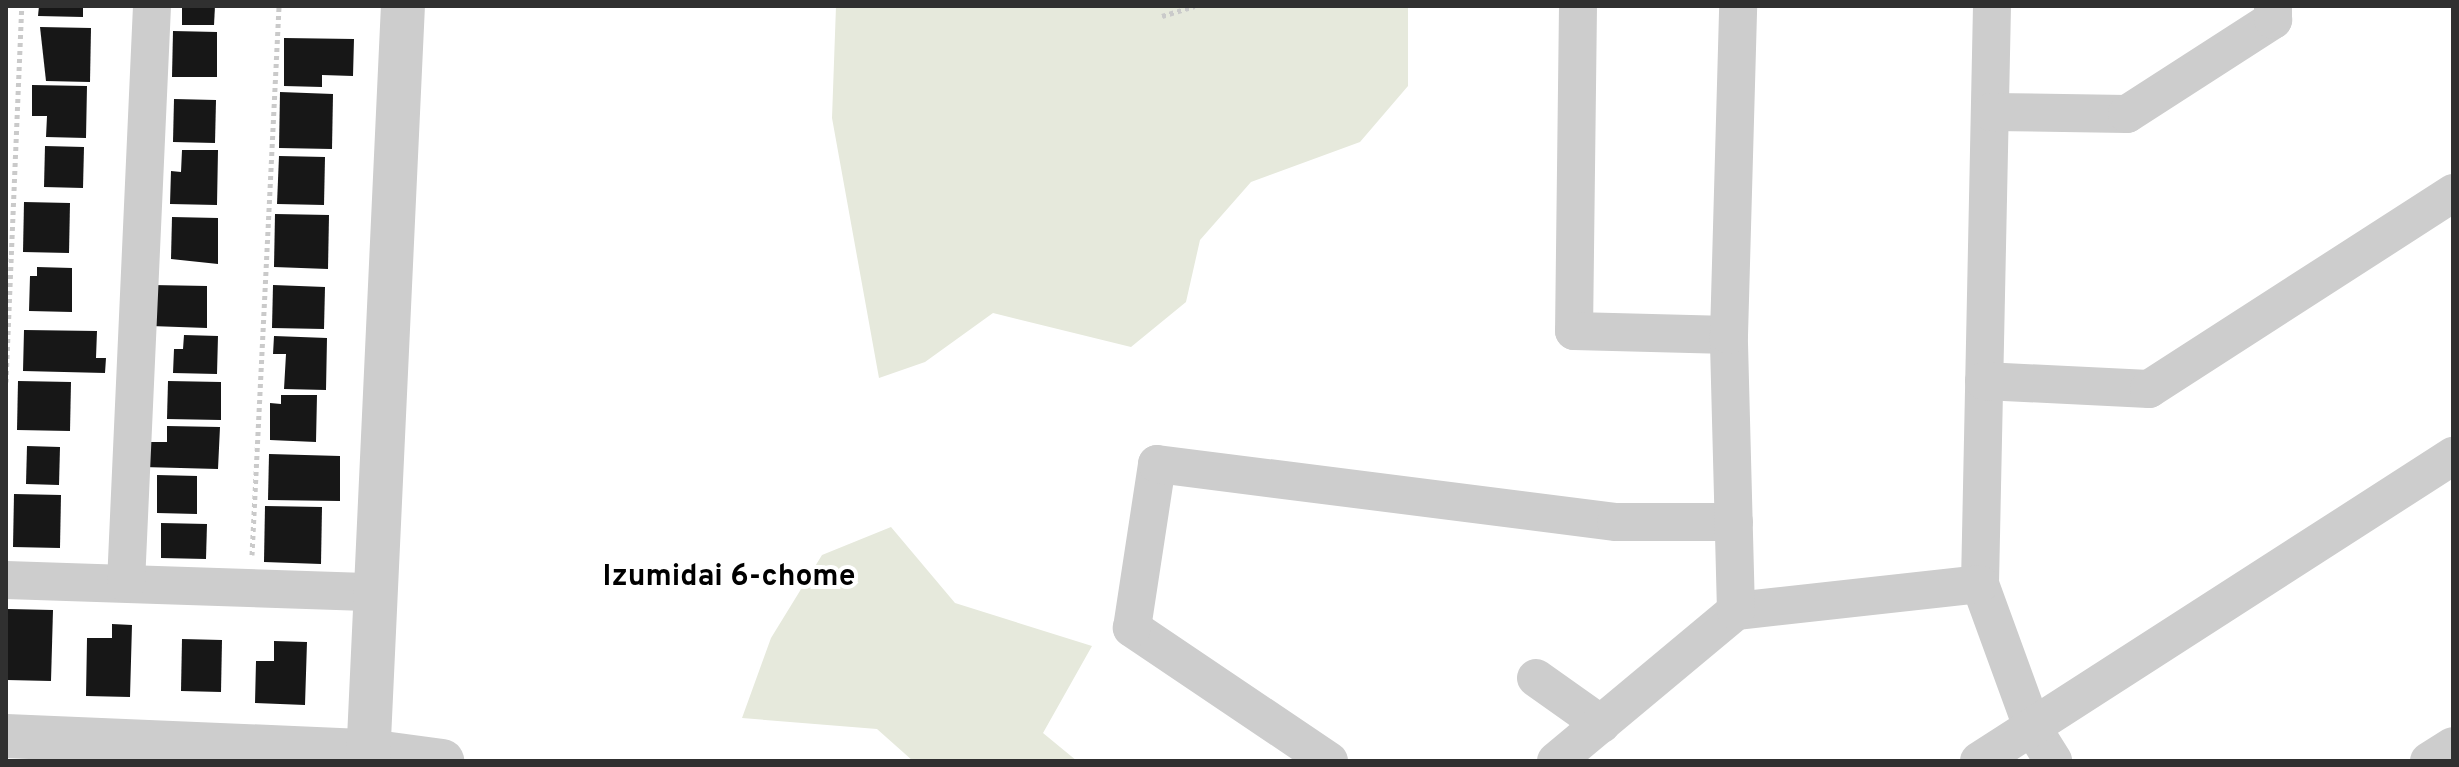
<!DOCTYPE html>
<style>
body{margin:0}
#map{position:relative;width:2459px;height:767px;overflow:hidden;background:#fff;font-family:Overpass,sans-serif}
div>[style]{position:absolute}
.green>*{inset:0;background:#e6e9dc}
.building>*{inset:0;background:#171717}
.path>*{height:5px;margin-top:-2.5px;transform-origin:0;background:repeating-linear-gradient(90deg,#cacaca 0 4px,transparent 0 8px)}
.minor>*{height:38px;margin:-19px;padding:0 19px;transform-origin:19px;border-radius:19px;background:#cdcdcd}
.tertiary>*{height:44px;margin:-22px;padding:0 22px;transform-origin:22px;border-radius:22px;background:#cdcdcd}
span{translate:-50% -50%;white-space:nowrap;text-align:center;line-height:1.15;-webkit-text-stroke:8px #fff;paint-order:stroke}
.neighbourhood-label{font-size:30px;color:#000;font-weight:700}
.frame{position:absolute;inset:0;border:8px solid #303030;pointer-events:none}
</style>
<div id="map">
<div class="green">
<div style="clip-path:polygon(836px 6px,1408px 6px,1408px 86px,1360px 142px,1251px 182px,1200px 240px,1186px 302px,1131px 347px,993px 313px,925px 362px,879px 378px,832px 118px)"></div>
<div style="clip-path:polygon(891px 527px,955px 603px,1092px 646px,1043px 733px,1077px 761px,913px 761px,877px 729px,742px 718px,771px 638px,822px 555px)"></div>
</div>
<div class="building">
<div style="clip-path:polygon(39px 6px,83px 6px,83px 17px,38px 16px)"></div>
<div style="clip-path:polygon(182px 6px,215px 6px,214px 25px,182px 25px)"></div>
<div style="clip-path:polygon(40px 27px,91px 28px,90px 82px,46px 81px)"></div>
<div style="clip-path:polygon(173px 31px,217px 32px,217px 77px,172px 77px)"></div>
<div style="clip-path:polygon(284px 38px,354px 39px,353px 76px,322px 75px,322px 87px,284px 86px)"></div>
<div style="clip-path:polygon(32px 85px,87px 86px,86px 138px,46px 137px,47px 116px,32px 116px)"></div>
<div style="clip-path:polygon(280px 92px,333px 94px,332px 149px,279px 148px)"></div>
<div style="clip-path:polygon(174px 99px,216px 100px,215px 143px,173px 142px)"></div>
<div style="clip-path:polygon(45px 146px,84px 147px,83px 188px,44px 187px)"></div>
<div style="clip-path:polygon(182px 150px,218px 150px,217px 205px,170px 204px,171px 171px,181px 172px)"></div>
<div style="clip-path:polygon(279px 156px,325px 157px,324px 205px,277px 204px)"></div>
<div style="clip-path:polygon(24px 202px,70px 203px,69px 253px,23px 252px)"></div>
<div style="clip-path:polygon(275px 214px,329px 215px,328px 269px,274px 267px)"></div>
<div style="clip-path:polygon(172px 217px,218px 218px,218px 264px,171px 259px)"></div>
<div style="clip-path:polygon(37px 267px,72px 268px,72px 312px,29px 311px,30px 276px,37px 276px)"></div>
<div style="clip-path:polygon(152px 285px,207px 286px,207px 328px,151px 326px)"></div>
<div style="clip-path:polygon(273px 285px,325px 287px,324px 329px,272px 328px)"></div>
<div style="clip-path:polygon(24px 330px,97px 331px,96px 358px,106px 358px,105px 373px,23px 371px)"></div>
<div style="clip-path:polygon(184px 335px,218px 336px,217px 374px,173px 373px,174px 349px,183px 349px)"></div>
<div style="clip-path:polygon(274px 336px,327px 338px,326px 390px,284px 389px,286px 354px,273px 354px)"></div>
<div style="clip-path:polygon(18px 381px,71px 382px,70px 431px,17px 430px)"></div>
<div style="clip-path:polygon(168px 381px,221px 382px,221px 420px,167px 419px)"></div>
<div style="clip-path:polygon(281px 395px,317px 395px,316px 442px,270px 440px,270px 403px,281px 404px)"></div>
<div style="clip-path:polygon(167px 426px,220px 427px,218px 469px,143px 467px,143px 442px,167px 442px)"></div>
<div style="clip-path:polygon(27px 446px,60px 447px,59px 485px,26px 484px)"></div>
<div style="clip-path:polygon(269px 454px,340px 456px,340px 501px,268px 500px)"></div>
<div style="clip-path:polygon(157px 475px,197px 476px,197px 514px,157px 513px)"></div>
<div style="clip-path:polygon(14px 494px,61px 495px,60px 548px,13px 547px)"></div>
<div style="clip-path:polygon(265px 506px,322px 507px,321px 564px,264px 562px)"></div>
<div style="clip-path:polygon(161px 523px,207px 524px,206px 559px,161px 558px)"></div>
<div style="clip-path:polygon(8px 609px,53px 610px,51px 681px,7px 680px)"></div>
<div style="clip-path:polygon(112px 624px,132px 625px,130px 697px,86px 696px,87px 638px,112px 638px)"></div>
<div style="clip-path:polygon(182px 639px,222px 640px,221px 692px,181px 691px)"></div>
<div style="clip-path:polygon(274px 641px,307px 642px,305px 705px,255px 703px,256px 661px,274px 661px)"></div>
</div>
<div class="path">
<div style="left:1162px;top:16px;width:34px;rotate:-17deg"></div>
<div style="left:6px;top:382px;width:376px;rotate:-87.6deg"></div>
<div style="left:252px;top:555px;width:550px;rotate:-87.18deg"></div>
</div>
<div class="minor">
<div style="left:1578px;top:6px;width:325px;rotate:90.7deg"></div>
<div style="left:1574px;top:331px;width:155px;rotate:1.5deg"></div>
<div style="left:1992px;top:6px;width:578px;rotate:91.19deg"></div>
<div style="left:1980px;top:584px;width:152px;rotate:70deg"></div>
<div style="left:2032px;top:727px;width:40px;rotate:58deg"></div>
<div style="left:1991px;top:112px;width:136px;rotate:0.8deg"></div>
<div style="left:2127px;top:114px;width:174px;rotate:-32.8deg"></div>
<div style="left:2273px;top:20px;width:14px;rotate:-90deg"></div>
<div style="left:1984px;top:381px;width:165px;rotate:2.8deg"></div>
<div style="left:2149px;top:389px;width:362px;rotate:-32.8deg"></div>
<div style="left:6px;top:580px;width:368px;rotate:1.9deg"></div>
<div style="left:126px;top:583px;width:578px;rotate:-87.42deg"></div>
<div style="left:1736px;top:611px;width:245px;rotate:-6.3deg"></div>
<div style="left:1536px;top:678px;width:80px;rotate:35.3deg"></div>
<div style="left:1329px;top:761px;width:238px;rotate:-146deg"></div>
<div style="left:1132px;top:628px;width:166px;rotate:-81.3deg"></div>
<div style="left:1157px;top:464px;width:463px;rotate:7.2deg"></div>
<div style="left:1616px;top:522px;width:118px"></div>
<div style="left:1556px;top:761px;width:234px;rotate:-39.8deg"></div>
<div style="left:1736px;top:611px;width:276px;rotate:-91.5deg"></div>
<div style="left:1729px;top:335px;width:329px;rotate:-88.4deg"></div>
<div style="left:1979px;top:761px;width:564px;rotate:-32.76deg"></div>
<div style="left:2429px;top:761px;width:28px;rotate:-32deg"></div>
</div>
<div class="tertiary">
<div style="left:6px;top:736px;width:362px;rotate:2.4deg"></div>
<div style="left:368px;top:751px;width:75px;rotate:7.7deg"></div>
<div style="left:368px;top:761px;width:756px;rotate:-87.35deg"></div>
</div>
<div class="neighbourhood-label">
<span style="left:729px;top:578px">Izumidai 6-chome</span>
</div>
<div class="frame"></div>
</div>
